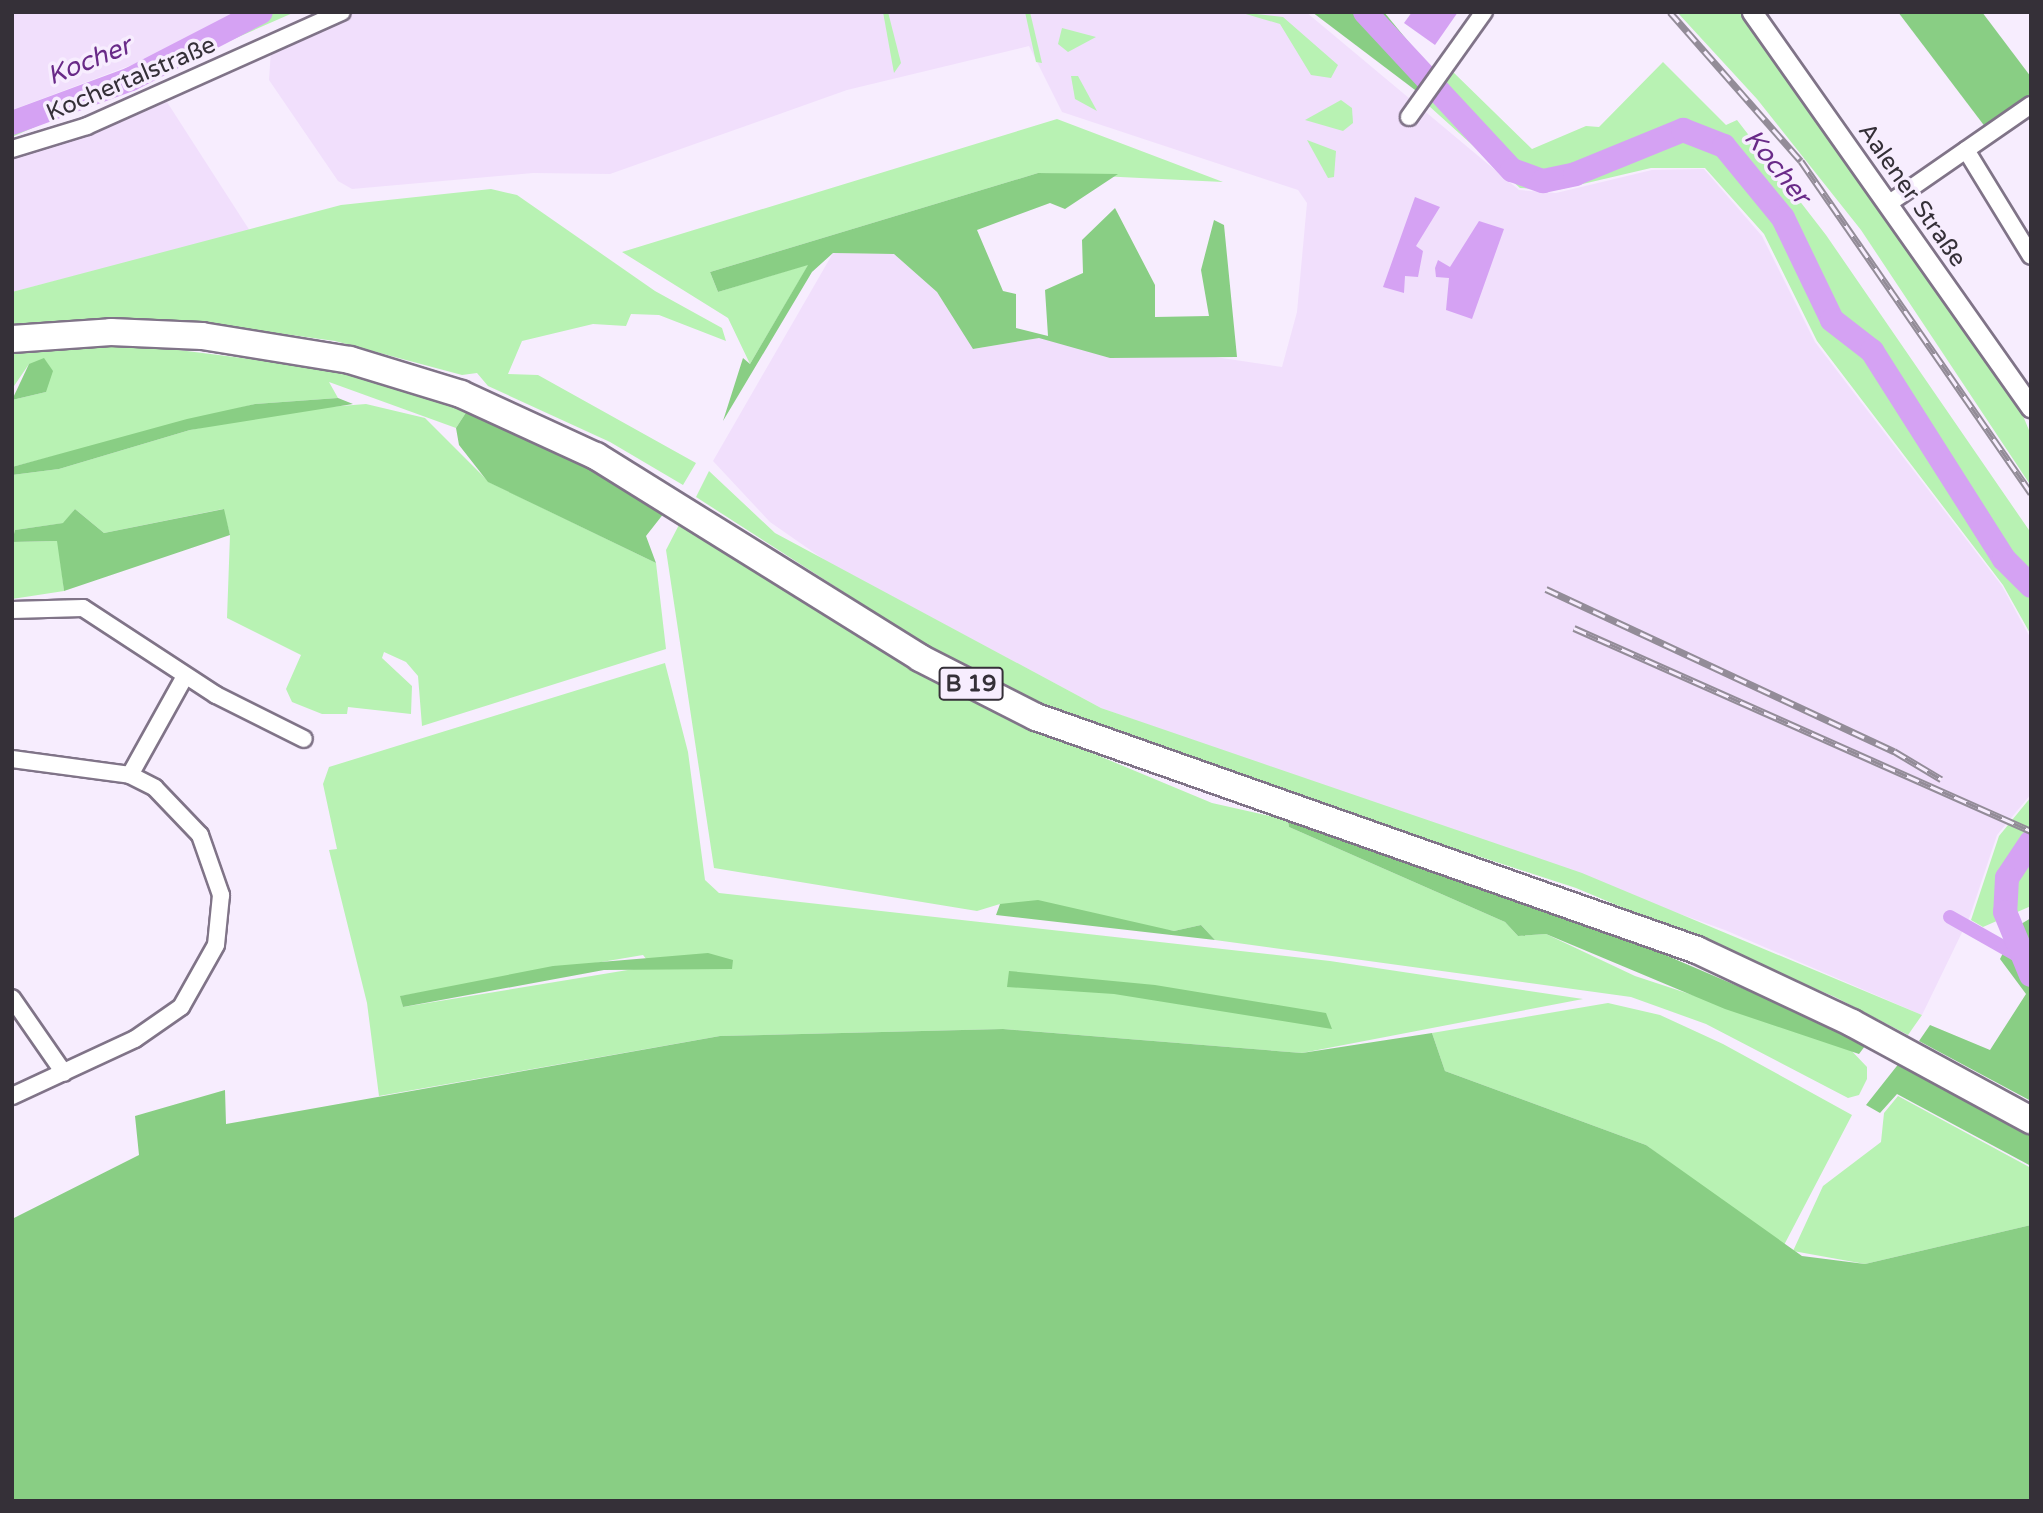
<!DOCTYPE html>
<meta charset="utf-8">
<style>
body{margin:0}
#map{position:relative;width:2043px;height:1513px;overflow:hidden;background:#f7edfe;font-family:"Varela Round",sans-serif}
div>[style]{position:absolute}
.built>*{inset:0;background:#f1dffc}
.green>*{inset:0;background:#b8f2b3}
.forest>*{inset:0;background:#89ce84}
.water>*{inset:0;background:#d5a2f3}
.stream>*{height:4.5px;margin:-2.25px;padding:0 2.25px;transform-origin:2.25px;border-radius:2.25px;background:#d5a2f3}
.canal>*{height:14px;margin:-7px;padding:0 7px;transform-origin:7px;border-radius:7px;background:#d5a2f3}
.river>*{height:24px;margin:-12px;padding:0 12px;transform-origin:12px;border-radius:12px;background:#d5a2f3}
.roads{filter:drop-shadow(2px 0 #807488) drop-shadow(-2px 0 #807488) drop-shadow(0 2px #807488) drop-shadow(0 -2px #807488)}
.minor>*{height:16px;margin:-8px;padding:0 8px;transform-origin:8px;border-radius:8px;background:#fff}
.tertiary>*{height:19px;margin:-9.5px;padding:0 9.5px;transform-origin:9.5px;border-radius:9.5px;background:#fff}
.trunk>*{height:26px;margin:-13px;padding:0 13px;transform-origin:13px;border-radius:13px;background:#fff}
.rail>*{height:7px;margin-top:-3.5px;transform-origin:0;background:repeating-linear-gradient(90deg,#f7edfe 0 13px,#938c98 0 26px);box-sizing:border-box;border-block:2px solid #938c98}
span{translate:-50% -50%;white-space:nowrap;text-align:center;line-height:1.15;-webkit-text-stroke:7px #f7edfe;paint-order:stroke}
.shield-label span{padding:2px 5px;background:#f7edfe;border:2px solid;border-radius:5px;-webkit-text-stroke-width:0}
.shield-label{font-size:23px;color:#353038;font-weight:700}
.street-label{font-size:24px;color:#353038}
.water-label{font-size:26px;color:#692a88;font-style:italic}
.frame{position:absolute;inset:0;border:14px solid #353038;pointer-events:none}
</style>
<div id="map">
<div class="built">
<div style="clip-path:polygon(12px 12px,254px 12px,219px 32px,12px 110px)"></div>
<div style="clip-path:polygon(353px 12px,1306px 12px,1519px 190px,1556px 193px,1652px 170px,1704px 169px,1762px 236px,1815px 342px,2002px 586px,2031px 639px,2031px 794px,1997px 835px,1970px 916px,1922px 1015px,1725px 930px,1101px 708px,826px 561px,770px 522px,713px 461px,833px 253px,894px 254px,937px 292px,974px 349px,1061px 334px,1282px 367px,1297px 312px,1307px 203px,1298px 190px,1062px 112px,1029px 46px,847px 90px,610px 174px,533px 173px,352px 189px,338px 181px,269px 80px,271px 50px)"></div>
<div style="clip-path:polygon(167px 102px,250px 231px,12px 292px,12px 157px)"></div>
</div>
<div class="green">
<div style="clip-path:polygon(254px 12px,295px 12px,12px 137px,12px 115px,214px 35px)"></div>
<div style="clip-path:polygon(883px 12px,888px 12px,901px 63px,894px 73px)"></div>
<div style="clip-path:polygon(1025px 12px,1030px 12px,1042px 63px,1036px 62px)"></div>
<div style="clip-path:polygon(1239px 12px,1283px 17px,1338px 65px,1331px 78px,1311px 75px,1280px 24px)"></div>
<div style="clip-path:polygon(1677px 12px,1740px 12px,2021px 411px,2031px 435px,2031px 486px,1861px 230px,1757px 99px)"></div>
<div style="clip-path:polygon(1062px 28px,1096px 37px,1068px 52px,1058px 44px)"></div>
<div style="clip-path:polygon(1663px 62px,1726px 125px,1737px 120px,1826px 235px,2031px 533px,2031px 635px,2003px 585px,1817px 341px,1764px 234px,1705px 168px,1651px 168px,1557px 190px,1520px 188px,1429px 106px,1451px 70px,1532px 149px,1586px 126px,1599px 127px)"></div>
<div style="clip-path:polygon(1071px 76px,1078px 76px,1097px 111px,1075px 99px)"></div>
<div style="clip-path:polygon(1341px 100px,1352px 108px,1353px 123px,1343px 131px,1305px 120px)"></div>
<div style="clip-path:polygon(1057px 119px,1223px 182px,1038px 173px,710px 272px,718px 292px,809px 264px,750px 364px,728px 318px,622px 252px)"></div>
<div style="clip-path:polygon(1307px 140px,1336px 151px,1334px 177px,1328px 178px)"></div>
<div style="clip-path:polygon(491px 189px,517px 195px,655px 291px,722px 328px,726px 341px,659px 315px,631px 314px,626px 326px,593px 324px,522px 341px,508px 374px,538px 375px,696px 463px,683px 485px,610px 442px,488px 386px,477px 373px,462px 375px,335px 341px,209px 324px,114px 318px,12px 325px,12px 292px,341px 205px)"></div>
<div style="clip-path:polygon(147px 346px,354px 372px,467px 411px,456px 428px,329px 382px,338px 398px,255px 404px,12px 467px,12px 400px,46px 392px,29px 364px,12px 389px,12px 349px)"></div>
<div style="clip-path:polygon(366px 404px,425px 418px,489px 482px,656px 563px,666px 649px,422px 726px,418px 676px,406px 662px,384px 652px,382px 658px,412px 686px,411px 714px,348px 707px,347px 714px,322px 714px,292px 702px,286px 689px,301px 655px,227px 618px,230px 535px,223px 509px,104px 533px,75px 509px,64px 523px,15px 530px,13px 542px,58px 541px,64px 591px,12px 599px,12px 475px,59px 469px,190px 430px,290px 410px)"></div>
<div style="clip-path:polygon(709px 471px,775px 533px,1101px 708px,1582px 873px,1922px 1015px,1908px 1035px,1835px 997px,1576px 888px,1281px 792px,1047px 707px,940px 654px,696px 497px)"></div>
<div style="clip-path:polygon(682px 519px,1032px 728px,1212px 803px,1288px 820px,1289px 827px,1505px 922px,1518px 936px,1546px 934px,1635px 976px,1847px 1046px,1867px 1067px,1867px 1079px,1859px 1095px,1848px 1098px,1706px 1024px,1631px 997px,1215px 940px,1201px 925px,1174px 931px,1000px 904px,977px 911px,714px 868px,666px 550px)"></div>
<div style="clip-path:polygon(evenodd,665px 663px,688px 752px,705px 880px,719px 893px,1330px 961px,1583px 999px,1302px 1053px,1003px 1029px,720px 1036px,379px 1096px,367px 1003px,329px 850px,337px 849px,323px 784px,329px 767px,665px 663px,643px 955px,652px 966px,403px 1007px,401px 996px,643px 955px)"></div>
<div style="clip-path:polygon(2031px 797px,2031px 906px,1983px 927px,1971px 920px,1999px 836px)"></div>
<div style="clip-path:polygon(1608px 1003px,1660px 1015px,1723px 1044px,1852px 1115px,1783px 1247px,1646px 1145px,1445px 1071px,1432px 1033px)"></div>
<div style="clip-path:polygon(1898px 1096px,2031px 1168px,2031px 1225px,1865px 1264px,1793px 1251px,1823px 1186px,1881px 1142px,1884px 1113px)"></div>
</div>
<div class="forest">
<div style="clip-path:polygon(1312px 12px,1384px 12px,1430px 68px,1419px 93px)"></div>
<div style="clip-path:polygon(1898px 12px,1982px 12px,2031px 77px,2031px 98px,1986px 128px)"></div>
<div style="clip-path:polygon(1038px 173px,1118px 174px,1065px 209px,1050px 203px,977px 230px,1003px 291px,1016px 294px,1016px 328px,1048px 336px,1045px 290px,1083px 273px,1082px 240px,1115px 208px,1155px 285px,1155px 317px,1209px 316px,1201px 270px,1214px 220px,1224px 225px,1237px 357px,1110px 358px,1039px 338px,973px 349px,937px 292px,894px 254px,833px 253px,812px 272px,723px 421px,743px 358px,750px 364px,808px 265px,718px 292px,710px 272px)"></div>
<div style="clip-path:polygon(44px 358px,53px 371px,46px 392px,12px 400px,29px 364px)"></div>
<div style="clip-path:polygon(338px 398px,353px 404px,190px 430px,59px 469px,12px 475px,12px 467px,187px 419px,255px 404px)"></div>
<div style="clip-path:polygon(467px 411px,533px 435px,668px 508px,646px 536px,656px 563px,488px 482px,459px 445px,456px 428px)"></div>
<div style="clip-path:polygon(75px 509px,104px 533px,224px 509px,230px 535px,64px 591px,57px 541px,12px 542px,15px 530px,63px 523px)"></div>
<div style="clip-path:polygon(1288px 820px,1414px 857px,1656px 951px,1852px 1035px,1865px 1046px,1859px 1054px,1725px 1009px,1546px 934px,1518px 936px,1505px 922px,1289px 827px)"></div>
<div style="clip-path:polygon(1038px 900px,1174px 931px,1201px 925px,1215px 940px,996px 915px,1000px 904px)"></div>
<div style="clip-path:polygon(2031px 918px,2031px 1101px,1919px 1041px,1930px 1025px,1990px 1050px,2026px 994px,2000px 959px,2016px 927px)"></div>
<div style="clip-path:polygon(708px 953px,733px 960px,732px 969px,604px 970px,403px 1007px,400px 996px,553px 966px)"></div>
<div style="clip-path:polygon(1009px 971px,1155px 985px,1326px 1013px,1332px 1029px,1114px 994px,1007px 987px)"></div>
<div style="clip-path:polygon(1003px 1029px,1302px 1053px,1432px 1033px,1445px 1071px,1646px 1145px,1802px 1256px,1865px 1264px,2031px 1225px,2031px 1501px,12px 1501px,12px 1219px,139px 1155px,135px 1116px,225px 1090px,226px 1124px,720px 1036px)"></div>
<div style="clip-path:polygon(1900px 1062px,2031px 1130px,2031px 1166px,1897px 1094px,1880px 1113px,1866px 1105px)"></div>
</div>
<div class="water">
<div style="clip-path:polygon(1412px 12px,1458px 12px,1435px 45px,1404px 23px)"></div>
<div style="clip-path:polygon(1415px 197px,1440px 207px,1416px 246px,1423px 251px,1418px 277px,1405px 276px,1404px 293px,1383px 287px)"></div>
<div style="clip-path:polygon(1479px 221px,1504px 229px,1472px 319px,1446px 310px,1449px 278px,1436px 277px,1435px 268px,1438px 260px,1450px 267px)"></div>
</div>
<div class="stream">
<div style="left:1440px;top:106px;width:8px;rotate:-76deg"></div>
</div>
<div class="canal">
<div style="left:1950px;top:917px;width:79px;rotate:29.5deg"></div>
</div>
<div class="river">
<div style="left:1365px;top:12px;width:216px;rotate:47.1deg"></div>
<div style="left:1512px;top:170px;width:33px;rotate:20deg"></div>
<div style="left:1543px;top:181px;width:33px;rotate:-12deg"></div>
<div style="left:1575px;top:174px;width:117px;rotate:-22.2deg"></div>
<div style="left:1683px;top:130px;width:44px;rotate:21.3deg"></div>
<div style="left:1724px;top:146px;width:93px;rotate:50.7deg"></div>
<div style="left:1783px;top:218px;width:113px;rotate:64.3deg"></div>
<div style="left:1832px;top:320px;width:51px;rotate:37.8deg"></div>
<div style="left:1872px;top:351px;width:246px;rotate:57.6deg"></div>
<div style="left:2004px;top:559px;width:38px;rotate:45deg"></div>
<div style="left:12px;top:123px;width:127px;rotate:-20.3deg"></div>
<div style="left:131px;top:79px;width:146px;rotate:-27.3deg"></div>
<div style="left:2031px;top:842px;width:43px;rotate:123.7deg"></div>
<div style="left:2007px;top:878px;width:34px;rotate:93deg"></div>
<div style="left:2005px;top:912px;width:68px;rotate:67.6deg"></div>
</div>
<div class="roads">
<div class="minor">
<div style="left:1409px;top:117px;width:129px;rotate:-54.5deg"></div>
<div style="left:12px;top:149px;width:78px;rotate:-17deg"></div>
<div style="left:87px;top:126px;width:279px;rotate:-24.1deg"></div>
<div style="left:1966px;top:150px;width:124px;rotate:58.5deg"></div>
<div style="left:1888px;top:204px;width:174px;rotate:-34.7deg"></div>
<div style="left:12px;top:610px;width:71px;rotate:-1.6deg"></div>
<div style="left:83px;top:608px;width:159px;rotate:33.2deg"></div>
<div style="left:216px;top:695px;width:98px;rotate:26.6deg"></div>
<div style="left:12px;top:759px;width:119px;rotate:7.7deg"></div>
<div style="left:130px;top:775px;width:28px;rotate:27deg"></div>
<div style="left:155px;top:788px;width:65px;rotate:46.2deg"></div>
<div style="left:200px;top:835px;width:64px;rotate:70.7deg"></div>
<div style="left:221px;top:895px;width:50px;rotate:95.7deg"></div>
<div style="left:216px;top:945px;width:71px;rotate:119.4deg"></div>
<div style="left:181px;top:1007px;width:56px;rotate:145.2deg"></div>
<div style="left:135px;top:1039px;width:136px;rotate:155.1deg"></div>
<div style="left:130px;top:775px;width:113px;rotate:-60.9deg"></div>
<div style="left:12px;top:998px;width:91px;rotate:55.3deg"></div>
</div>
<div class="tertiary">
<div style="left:1752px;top:12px;width:484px;rotate:54.8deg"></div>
</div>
<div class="trunk">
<div style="left:12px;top:339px;width:99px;rotate:-4deg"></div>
<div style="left:111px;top:332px;width:91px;rotate:2.5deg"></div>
<div style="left:202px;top:336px;width:150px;rotate:9.2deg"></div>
<div style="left:350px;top:360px;width:116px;rotate:17deg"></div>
<div style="left:461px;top:394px;width:149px;rotate:24.7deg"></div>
<div style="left:596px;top:456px;width:382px;rotate:31.9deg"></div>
<div style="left:920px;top:658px;width:130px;rotate:27deg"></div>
<div style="left:1036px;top:717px;width:701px;rotate:19.42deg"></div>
<div style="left:1697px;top:950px;width:171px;rotate:25.2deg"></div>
<div style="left:1852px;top:1023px;width:204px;rotate:28.5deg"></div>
</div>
</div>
<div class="rail">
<div style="left:1670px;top:12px;width:198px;rotate:48.7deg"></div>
<div style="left:1801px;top:161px;width:404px;rotate:55.3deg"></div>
<div style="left:1546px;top:589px;width:384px;rotate:25deg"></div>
<div style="left:1894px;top:751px;width:55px;rotate:30.8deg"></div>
<div style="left:1574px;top:628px;width:500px;rotate:23.95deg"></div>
</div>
<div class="shield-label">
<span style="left:971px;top:684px">B 19</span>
</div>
<div class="street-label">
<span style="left:131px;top:79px;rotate:-23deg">Kochertalstraße</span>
<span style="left:1912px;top:195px;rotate:55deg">Aalener Straße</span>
</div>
<div class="water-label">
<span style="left:89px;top:61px;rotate:-22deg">Kocher</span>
<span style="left:1777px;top:167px;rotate:51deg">Kocher</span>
</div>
<div class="frame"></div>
</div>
